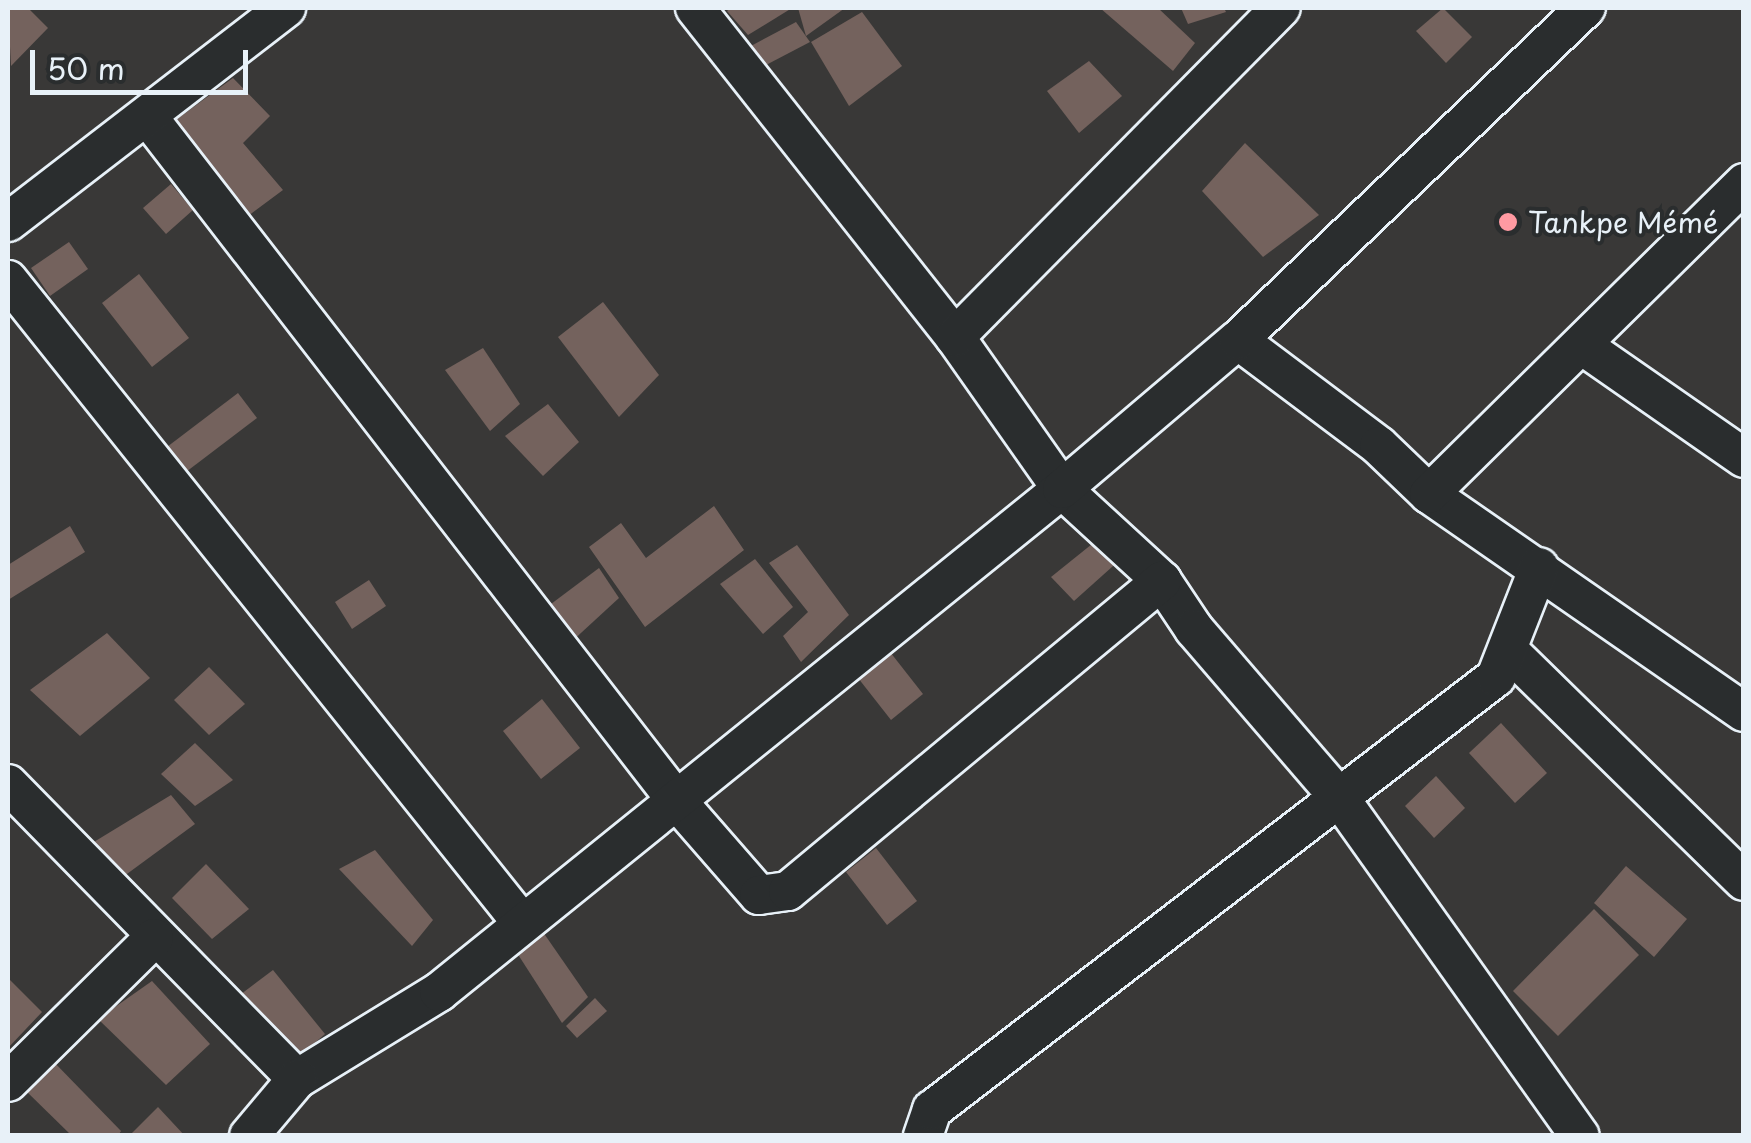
<!DOCTYPE html>
<meta charset="utf-8">
<style>
body{margin:0}
#map{position:relative;width:1751px;height:1143px;overflow:hidden;background:#393837;font-family:"Playpen Sans",sans-serif}
div>[style]{position:absolute}
.building>*{inset:0;background:#74625d}
.roads{filter:drop-shadow(2px 0 #e8f1f8) drop-shadow(-2px 0 #e8f1f8) drop-shadow(0 2px #e8f1f8) drop-shadow(0 -2px #e8f1f8)}
.minor>*{height:38px;margin:-19px;padding:0 19px;transform-origin:19px;border-radius:19px;background:#2a2d2e}
.dots>*{width:28px;height:28px;translate:-50% -50%;box-sizing:border-box;border:5px solid #2a2d2e;border-radius:50%}
span{translate:-50% -50%;white-space:nowrap;text-align:center;line-height:1.15;-webkit-text-stroke:8px #2a2d2e;paint-order:stroke}
.poi-label{font-size:28px;color:#e8f1f8}
.left{translate:0 -50%;text-align:left}
.frame{position:absolute;inset:0;border:10px solid #e8f1f8;pointer-events:none}
.scale{position:absolute;left:30px;top:50px;width:218px;height:45px;box-sizing:border-box;border:5px solid #e8f1f8;border-top:0;padding-left:12px;font-size:30px;line-height:35px;white-space:nowrap;color:#e8f1f8;-webkit-text-stroke:8px #2a2d2e;paint-order:stroke}
</style>
<div id="map">
<div class="building">
<div style="clip-path:polygon(8px 8px,28px 8px,48px 28px,11px 66px)"></div>
<div style="clip-path:polygon(731px 8px,792px 8px,748px 35px,727px 11px)"></div>
<div style="clip-path:polygon(798px 8px,845px 8px,806px 36px)"></div>
<div style="clip-path:polygon(1100px 8px,1158px 8px,1195px 43px,1173px 71px)"></div>
<div style="clip-path:polygon(1181px 8px,1224px 8px,1226px 12px,1188px 24px)"></div>
<div style="clip-path:polygon(1443px 8px,1472px 37px,1446px 63px,1416px 31px)"></div>
<div style="clip-path:polygon(862px 12px,902px 66px,849px 106px,811px 42px)"></div>
<div style="clip-path:polygon(796px 22px,810px 42px,766px 65px,749px 47px)"></div>
<div style="clip-path:polygon(1089px 61px,1122px 96px,1079px 133px,1047px 91px)"></div>
<div style="clip-path:polygon(233px 78px,270px 116px,243px 143px,283px 190px,240px 222px,169px 125px)"></div>
<div style="clip-path:polygon(1245px 143px,1319px 215px,1263px 257px,1202px 191px)"></div>
<div style="clip-path:polygon(171px 184px,193px 210px,166px 234px,143px 208px)"></div>
<div style="clip-path:polygon(69px 242px,88px 269px,50px 296px,31px 268px)"></div>
<div style="clip-path:polygon(139px 274px,189px 338px,152px 367px,102px 303px)"></div>
<div style="clip-path:polygon(603px 302px,659px 375px,619px 417px,558px 337px)"></div>
<div style="clip-path:polygon(483px 348px,520px 404px,490px 431px,445px 370px)"></div>
<div style="clip-path:polygon(238px 393px,257px 418px,182px 475px,163px 450px)"></div>
<div style="clip-path:polygon(548px 404px,579px 442px,543px 476px,505px 436px)"></div>
<div style="clip-path:polygon(714px 506px,744px 550px,645px 627px,589px 547px,621px 523px,646px 558px)"></div>
<div style="clip-path:polygon(70px 526px,85px 552px,8px 600px,8px 565px)"></div>
<div style="clip-path:polygon(1102px 536px,1122px 558px,1074px 601px,1051px 577px)"></div>
<div style="clip-path:polygon(797px 545px,849px 615px,801px 662px,783px 636px,808px 612px,769px 563px)"></div>
<div style="clip-path:polygon(755px 559px,793px 607px,763px 634px,720px 584px)"></div>
<div style="clip-path:polygon(599px 568px,619px 598px,569px 644px,543px 610px)"></div>
<div style="clip-path:polygon(369px 580px,386px 606px,352px 629px,335px 602px)"></div>
<div style="clip-path:polygon(107px 633px,150px 678px,80px 736px,30px 690px)"></div>
<div style="clip-path:polygon(883px 643px,923px 694px,891px 720px,851px 669px)"></div>
<div style="clip-path:polygon(209px 667px,245px 704px,209px 735px,174px 700px)"></div>
<div style="clip-path:polygon(542px 699px,580px 748px,541px 779px,503px 731px)"></div>
<div style="clip-path:polygon(1501px 723px,1547px 773px,1515px 803px,1469px 753px)"></div>
<div style="clip-path:polygon(195px 743px,233px 780px,195px 806px,161px 774px)"></div>
<div style="clip-path:polygon(1436px 776px,1465px 808px,1434px 838px,1405px 806px)"></div>
<div style="clip-path:polygon(171px 795px,195px 824px,116px 882px,84px 848px)"></div>
<div style="clip-path:polygon(876px 848px,917px 901px,887px 925px,846px 872px)"></div>
<div style="clip-path:polygon(375px 850px,433px 920px,412px 946px,339px 869px)"></div>
<div style="clip-path:polygon(206px 864px,249px 909px,212px 939px,172px 898px)"></div>
<div style="clip-path:polygon(1626px 866px,1687px 919px,1654px 957px,1594px 903px)"></div>
<div style="clip-path:polygon(1594px 909px,1639px 955px,1558px 1036px,1513px 991px)"></div>
<div style="clip-path:polygon(536px 922px,588px 997px,562px 1023px,510px 942px)"></div>
<div style="clip-path:polygon(273px 970px,325px 1034px,293px 1062px,232px 1001px)"></div>
<div style="clip-path:polygon(8px 978px,42px 1012px,8px 1048px)"></div>
<div style="clip-path:polygon(152px 981px,210px 1044px,166px 1085px,98px 1019px)"></div>
<div style="clip-path:polygon(595px 998px,607px 1011px,577px 1038px,566px 1026px)"></div>
<div style="clip-path:polygon(50px 1058px,121px 1131px,118px 1136px,72px 1136px,24px 1089px)"></div>
<div style="clip-path:polygon(158px 1107px,185px 1136px,129px 1136px)"></div>
</div>
<div class="roads">
<div class="minor">
<div style="left:695px;top:8px;width:419px;rotate:51.7deg"></div>
<div style="left:955px;top:337px;width:186px;rotate:54.9deg"></div>
<div style="left:1062px;top:489px;width:136px;rotate:42.6deg"></div>
<div style="left:1162px;top:581px;width:58px;rotate:56.3deg"></div>
<div style="left:1194px;top:629px;width:225px;rotate:49.3deg"></div>
<div style="left:1341px;top:800px;width:412px;rotate:54.6deg"></div>
<div style="left:148px;top:117px;width:863px;rotate:52.29deg"></div>
<div style="left:676px;top:800px;width:126px;rotate:48.9deg"></div>
<div style="left:759px;top:895px;width:29px;rotate:-8deg"></div>
<div style="left:788px;top:891px;width:486px;rotate:-39.7deg"></div>
<div style="left:8px;top:222px;width:351px;rotate:-37.6deg"></div>
<div style="left:8px;top:280px;width:823px;rotate:51.36deg"></div>
<div style="left:955px;top:337px;width:463px;rotate:-45.3deg"></div>
<div style="left:1238px;top:340px;width:176px;rotate:36.9deg"></div>
<div style="left:1379px;top:446px;width:69px;rotate:43.8deg"></div>
<div style="left:1429px;top:494px;width:383px;rotate:34.7deg"></div>
<div style="left:1583px;top:346px;width:196px;rotate:34.8deg"></div>
<div style="left:1429px;top:494px;width:443px;rotate:-44.6deg"></div>
<div style="left:1510px;top:652px;width:327px;rotate:44.4deg"></div>
<div style="left:8px;top:784px;width:413px;rotate:45.6deg"></div>
<div style="left:297px;top:1079px;width:167px;rotate:-31.5deg"></div>
<div style="left:439px;top:992px;width:801px;rotate:-38.92deg"></div>
<div style="left:1062px;top:489px;width:231px;rotate:-40.3deg"></div>
<div style="left:1238px;top:340px;width:481px;rotate:-43.7deg"></div>
<div style="left:8px;top:1082px;width:205px;rotate:-44.6deg"></div>
<div style="left:249px;top:1136px;width:75px;rotate:-49.9deg"></div>
<div style="left:923px;top:1136px;width:28px;rotate:-71deg"></div>
<div style="left:932px;top:1110px;width:711px;rotate:-37.51deg"></div>
<div style="left:1496px;top:677px;width:118px;rotate:-68.6deg"></div>
</div>
</div>
<div class="dots">
<div style="left:1508px;top:222px;background:#ff9aa2"></div>
</div>
<div class="poi-label">
<span class="left" style="left:1528px;top:222px">Tankpe Mémé</span>
</div>
<div class="frame"></div>
<div class="scale">50 m</div>
</div>
